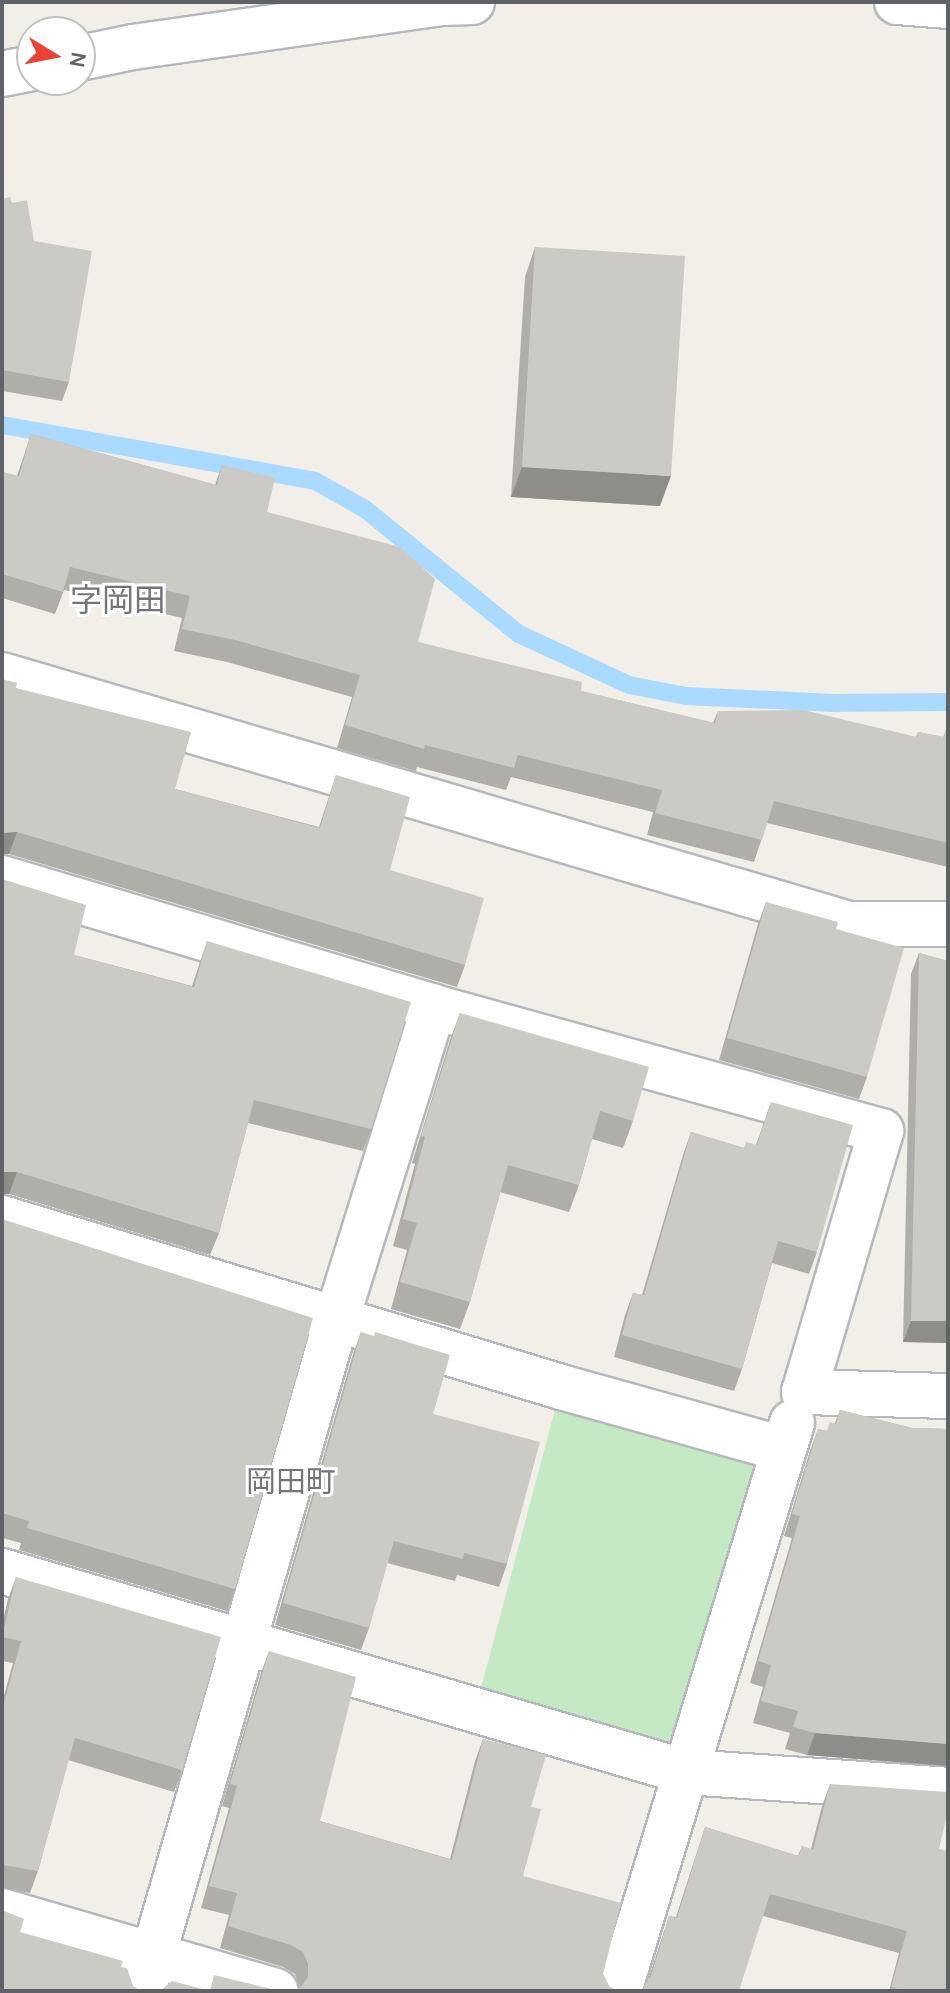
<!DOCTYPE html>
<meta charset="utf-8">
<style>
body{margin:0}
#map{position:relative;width:950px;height:1993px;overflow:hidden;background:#f1efe8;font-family:Karla,"Noto Sans JP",sans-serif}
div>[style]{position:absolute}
.green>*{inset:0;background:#c5e8c5}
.stream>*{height:18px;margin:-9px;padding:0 9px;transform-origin:9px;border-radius:9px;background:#aadaff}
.roads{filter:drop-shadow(2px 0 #b5b8bc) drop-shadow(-2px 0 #b5b8bc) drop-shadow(0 2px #b5b8bc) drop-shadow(0 -2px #b5b8bc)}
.minor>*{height:44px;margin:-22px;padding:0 22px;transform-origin:22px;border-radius:22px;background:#fff}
.wall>*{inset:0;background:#afaea9}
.shaded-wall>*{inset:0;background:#8f8d8a}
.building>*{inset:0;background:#cccac5}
span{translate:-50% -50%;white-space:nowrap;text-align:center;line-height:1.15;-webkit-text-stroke:6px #fff;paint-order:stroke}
.neighbourhood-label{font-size:30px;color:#70757a}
.quarter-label{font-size:32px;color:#70757a}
.frame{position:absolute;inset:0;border:4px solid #5f6368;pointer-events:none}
.north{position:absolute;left:16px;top:16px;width:80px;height:80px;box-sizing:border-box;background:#fff;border:2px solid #bfc1c3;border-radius:50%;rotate:100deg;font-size:22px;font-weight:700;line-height:32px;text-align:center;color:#5f6368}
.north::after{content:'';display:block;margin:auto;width:28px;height:36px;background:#ea4335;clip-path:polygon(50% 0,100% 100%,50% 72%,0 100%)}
</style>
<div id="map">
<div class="green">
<div style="clip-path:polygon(561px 1387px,783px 1449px,686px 1772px,476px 1707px)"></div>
</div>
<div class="stream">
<div style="left:2px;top:425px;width:318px;rotate:10.1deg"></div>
<div style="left:315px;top:481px;width:57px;rotate:29.2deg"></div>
<div style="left:365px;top:509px;width:198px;rotate:39.1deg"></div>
<div style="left:519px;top:634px;width:121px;rotate:24.9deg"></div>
<div style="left:629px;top:685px;width:58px;rotate:10.9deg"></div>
<div style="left:686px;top:696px;width:147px;rotate:2.7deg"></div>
<div style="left:833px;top:703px;width:115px;rotate:-0.5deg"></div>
</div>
<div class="roads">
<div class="minor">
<div style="left:897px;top:2px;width:51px;rotate:4.5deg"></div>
<div style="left:80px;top:58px;width:54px;rotate:-11.7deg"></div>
<div style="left:133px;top:47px;width:314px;rotate:-8.1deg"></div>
<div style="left:444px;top:3px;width:28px;rotate:-2deg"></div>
<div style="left:2px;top:74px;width:31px;rotate:-11deg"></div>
<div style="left:2px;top:675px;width:883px;rotate:16.38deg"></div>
<div style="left:849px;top:924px;width:99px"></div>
<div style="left:2px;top:878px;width:451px;rotate:16.6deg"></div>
<div style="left:434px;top:1007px;width:464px;rotate:15.5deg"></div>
<div style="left:881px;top:1131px;width:272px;rotate:106.4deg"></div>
<div style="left:804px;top:1392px;width:144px;rotate:1.6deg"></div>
<div style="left:2px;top:1218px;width:584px;rotate:16.82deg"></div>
<div style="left:561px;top:1387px;width:230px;rotate:15.6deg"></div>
<div style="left:2px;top:1571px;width:713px;rotate:16.38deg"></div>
<div style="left:686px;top:1772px;width:263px;rotate:3.9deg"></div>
<div style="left:2px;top:1911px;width:285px;rotate:16.3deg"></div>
<div style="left:143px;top:1991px;width:700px;rotate:-73.92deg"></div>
<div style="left:337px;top:1318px;width:326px;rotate:-72.7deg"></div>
<div style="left:619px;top:1991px;width:594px;rotate:-73.06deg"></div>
</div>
</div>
<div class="wall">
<div style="clip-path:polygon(2px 199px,12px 203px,34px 241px,69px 382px,62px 401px,2px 391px)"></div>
<div style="clip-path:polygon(535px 247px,660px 506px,511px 497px,525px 277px)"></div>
<div style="clip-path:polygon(31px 434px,215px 485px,222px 465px,267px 512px,418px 642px,581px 691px,713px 723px,718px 711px,916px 737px,918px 732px,943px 737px,948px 728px,948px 867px,767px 823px,754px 862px,647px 835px,653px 812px,511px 777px,506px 790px,417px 767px,416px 771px,337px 748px,352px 697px,227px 662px,174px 651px,182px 618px,64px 590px,55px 614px,2px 598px,2px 472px,17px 476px)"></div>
<div style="clip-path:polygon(2px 679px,175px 789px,319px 827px,336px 775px,390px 870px,465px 965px,457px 987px,9px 854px,2px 854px)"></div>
<div style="clip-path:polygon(2px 879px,74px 955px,192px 986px,207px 941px,371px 1129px,363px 1151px,248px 1123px,219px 1233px,210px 1255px,9px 1194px,2px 1194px)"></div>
<div style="clip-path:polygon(766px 902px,836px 929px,867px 1077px,859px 1099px,719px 1060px,758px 924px)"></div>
<div style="clip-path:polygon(919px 953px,948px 961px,948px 1343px,903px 1342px,911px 974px)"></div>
<div style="clip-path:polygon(460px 1013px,633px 1121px,623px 1148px,592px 1139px,579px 1185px,569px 1212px,500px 1192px,470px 1302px,460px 1329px,391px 1309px,407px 1250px,393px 1246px,415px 1164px,412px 1163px,450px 1040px)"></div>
<div style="clip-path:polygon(771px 1102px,817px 1252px,809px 1274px,772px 1263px,742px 1369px,734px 1391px,614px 1357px,625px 1315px,633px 1293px,642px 1295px,683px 1155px,691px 1132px,744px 1148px,756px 1145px)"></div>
<div style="clip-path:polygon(2px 1219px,235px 1589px,227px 1611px,19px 1550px,21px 1543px,2px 1538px)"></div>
<div style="clip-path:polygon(361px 1332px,433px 1414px,507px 1564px,499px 1587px,457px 1575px,455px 1581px,387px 1563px,369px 1628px,361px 1650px,275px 1625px,353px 1354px)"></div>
<div style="clip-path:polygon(840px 1410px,912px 1428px,948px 1429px,948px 1766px,807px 1755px,785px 1749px,790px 1733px,753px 1723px,763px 1687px,750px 1683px,792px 1538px,784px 1536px,810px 1451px,818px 1429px,827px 1431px,835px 1423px)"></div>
<div style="clip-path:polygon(16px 1577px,182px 1770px,174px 1792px,68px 1760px,38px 1871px,30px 1893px,2px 1888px,2px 1703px,13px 1663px,2px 1661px,2px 1625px,8px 1599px)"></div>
<div style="clip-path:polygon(269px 1651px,320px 1821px,450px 1859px,475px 1761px,483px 1739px,531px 1807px,523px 1876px,603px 1974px,609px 1986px,300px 1988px,295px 1974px,283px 1967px,220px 1948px,229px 1915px,201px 1908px,229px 1808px,222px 1806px,261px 1673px)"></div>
<div style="clip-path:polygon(830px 1784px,939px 1849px,948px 1991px,889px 1991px,899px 1953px,763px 1916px,643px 1988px,648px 1980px,669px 1916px,676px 1917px,705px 1827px,798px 1856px,802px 1846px,811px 1849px,822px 1806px)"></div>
</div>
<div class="shaded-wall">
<div style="clip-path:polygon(522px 467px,671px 476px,660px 506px,511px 497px)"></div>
<div style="clip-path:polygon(4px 832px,17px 832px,9px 854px,2px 854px,2px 833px)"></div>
<div style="clip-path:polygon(5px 1172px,17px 1172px,9px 1194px,2px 1194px,2px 1173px)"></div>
<div style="clip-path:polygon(911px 1321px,948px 1321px,948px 1343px,903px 1342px)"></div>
<div style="clip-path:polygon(815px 1733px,948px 1744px,948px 1766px,807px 1755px)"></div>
</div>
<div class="building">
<div style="clip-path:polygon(10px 197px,12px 203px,27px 200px,34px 241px,92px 251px,69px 382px,2px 370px,2px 199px)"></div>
<div style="clip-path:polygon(535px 247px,685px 256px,671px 476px,522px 467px)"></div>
<div style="clip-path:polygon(31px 434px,217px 485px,222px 465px,275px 478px,267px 512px,400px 547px,435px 579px,418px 642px,582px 682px,581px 691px,715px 723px,718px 711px,803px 710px,917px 737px,918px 732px,944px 737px,946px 728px,948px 728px,948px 843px,774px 801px,762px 840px,655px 813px,662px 790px,518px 755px,514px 768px,425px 745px,424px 749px,345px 725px,360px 675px,235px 640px,182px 629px,190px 596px,70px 567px,63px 592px,2px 574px,2px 472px,19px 476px)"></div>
<div style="clip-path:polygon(2px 679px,17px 683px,16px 688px,191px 732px,175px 789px,320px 828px,336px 775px,410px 797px,390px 870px,484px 898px,465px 965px,17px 832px,2px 833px)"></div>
<div style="clip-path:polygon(2px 879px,86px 905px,74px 955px,194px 987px,207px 941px,411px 1002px,371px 1129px,254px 1100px,219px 1233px,17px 1172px,5px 1172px,2px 1173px)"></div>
<div style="clip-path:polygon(766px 902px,838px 922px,836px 929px,904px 948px,867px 1077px,727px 1038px)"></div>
<div style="clip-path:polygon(919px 953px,948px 961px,948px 1321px,911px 1321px)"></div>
<div style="clip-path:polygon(460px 1013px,649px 1067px,633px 1121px,600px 1111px,579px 1185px,508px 1165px,470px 1302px,400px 1282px,417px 1223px,403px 1219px,425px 1137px,421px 1136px)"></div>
<div style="clip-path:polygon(771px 1102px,853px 1125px,817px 1252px,778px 1241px,742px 1369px,622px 1335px,633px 1293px,644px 1295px,691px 1132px,744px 1148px,746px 1142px,757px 1145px)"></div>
<div style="clip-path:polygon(2px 1219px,313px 1318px,235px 1589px,27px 1528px,29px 1521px,2px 1513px)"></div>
<div style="clip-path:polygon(361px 1332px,374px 1336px,375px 1332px,450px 1355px,433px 1414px,540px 1442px,507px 1564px,464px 1553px,463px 1559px,394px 1541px,369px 1628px,283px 1603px)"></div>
<div style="clip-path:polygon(840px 1410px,912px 1428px,948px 1429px,948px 1744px,815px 1733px,793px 1727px,798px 1711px,761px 1701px,771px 1665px,758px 1661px,800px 1516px,792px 1514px,818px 1429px,827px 1431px,830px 1422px,836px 1424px)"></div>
<div style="clip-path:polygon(16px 1577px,221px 1637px,182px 1770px,75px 1738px,38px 1871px,3px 1865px,2px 1866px,2px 1710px,21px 1641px,2px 1637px)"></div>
<div style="clip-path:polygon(269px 1651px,356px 1677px,320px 1821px,452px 1860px,483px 1739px,546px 1755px,531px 1807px,541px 1809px,523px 1876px,621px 1903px,603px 1974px,609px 1986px,617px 1991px,294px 1991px,301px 1987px,308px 1977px,308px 1964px,303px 1952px,291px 1945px,228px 1926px,237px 1893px,209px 1886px,237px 1786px,230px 1784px)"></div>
<div style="clip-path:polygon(830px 1784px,948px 1792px,948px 1810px,939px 1849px,948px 1851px,948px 1991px,904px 1991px,891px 1987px,907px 1931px,770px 1894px,739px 1991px,637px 1991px,643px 1988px,651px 1976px,669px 1916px,677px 1918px,705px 1827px,799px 1856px,802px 1846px,813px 1850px)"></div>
<div style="clip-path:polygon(2px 1910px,24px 1919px,20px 1932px,123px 1961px,121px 1967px,127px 1968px,133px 1986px,141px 1991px,2px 1991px)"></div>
<div style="clip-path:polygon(214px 1975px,280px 1991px,160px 1991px,172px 1981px,210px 1991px)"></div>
</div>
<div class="neighbourhood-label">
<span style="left:291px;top:1482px">岡田町</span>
</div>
<div class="quarter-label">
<span style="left:118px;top:601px">字岡田</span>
</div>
<div class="frame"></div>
<div class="north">N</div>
</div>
